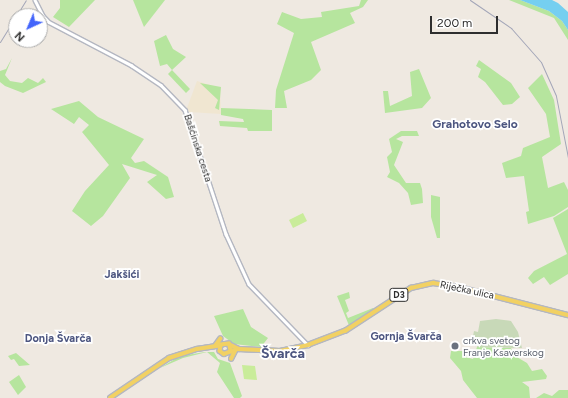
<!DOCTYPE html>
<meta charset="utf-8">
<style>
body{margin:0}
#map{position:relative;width:568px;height:398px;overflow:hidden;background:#efe9e1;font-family:Figtree,sans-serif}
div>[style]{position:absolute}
.education>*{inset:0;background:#f0e6d1}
.green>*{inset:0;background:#b6e59e}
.cemetery>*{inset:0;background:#c8d9b8}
.pitch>*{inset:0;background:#c9ec9a}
.water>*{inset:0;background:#75cff0}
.roads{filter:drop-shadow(1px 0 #b4b7c1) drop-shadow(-1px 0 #b4b7c1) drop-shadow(0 1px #b4b7c1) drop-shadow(0 -1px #b4b7c1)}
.tertiary>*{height:2.5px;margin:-1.25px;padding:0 1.25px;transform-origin:1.25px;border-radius:1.25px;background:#fff}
.primary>*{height:3.5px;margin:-1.75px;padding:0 1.75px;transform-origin:1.75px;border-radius:1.75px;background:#f2d163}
.rail>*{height:1px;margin:-0.5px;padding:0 0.5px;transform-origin:0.5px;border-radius:0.5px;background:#a3a6b8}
.dots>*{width:11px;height:11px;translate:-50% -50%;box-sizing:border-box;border:2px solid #fff;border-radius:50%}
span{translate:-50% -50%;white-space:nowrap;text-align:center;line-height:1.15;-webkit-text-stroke:3.5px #fff;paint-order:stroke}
.shield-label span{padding:1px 3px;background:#fff;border:1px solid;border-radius:3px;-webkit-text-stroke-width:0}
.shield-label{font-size:9px;color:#2e2e2e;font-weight:700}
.street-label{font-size:10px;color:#2e2e2e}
.worship-label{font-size:10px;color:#5b616d}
.left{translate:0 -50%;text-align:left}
.neighbourhood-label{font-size:11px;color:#4d5680;font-weight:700}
.quarter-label{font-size:12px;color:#4d5680;font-weight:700}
.district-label{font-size:14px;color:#4d5680;font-weight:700}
.north{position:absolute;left:8px;top:8px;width:40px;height:40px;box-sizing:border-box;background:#fff;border:1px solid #ababab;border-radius:50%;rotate:224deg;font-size:11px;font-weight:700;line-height:16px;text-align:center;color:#2e2e2e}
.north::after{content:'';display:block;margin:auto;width:14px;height:18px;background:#4264fb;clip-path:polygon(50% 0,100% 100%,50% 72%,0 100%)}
.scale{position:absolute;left:430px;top:16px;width:68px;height:18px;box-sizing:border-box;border:2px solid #2e2e2e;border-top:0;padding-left:5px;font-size:12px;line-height:14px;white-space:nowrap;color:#2e2e2e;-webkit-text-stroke:3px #fff;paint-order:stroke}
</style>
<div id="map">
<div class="education">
<div style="clip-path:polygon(197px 81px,220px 88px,221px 114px,189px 112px,187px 108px)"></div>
</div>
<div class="green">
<div style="clip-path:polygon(60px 0,95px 0,69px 27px,53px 17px,60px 8px)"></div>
<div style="clip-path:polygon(133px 0,165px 0,144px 27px)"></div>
<div style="clip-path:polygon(361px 0,368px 0,363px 7px,350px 13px,355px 23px,311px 42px,321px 70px,311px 80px,284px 91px,287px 108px,275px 108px,276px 90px,294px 33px,277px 24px,282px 12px,301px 19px,322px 17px,321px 12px,359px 6px)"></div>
<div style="clip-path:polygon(509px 0,520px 0,549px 11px,562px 21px,568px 30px,568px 40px,554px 18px)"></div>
<div style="clip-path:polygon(166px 35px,173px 49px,186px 57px,172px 70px,167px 64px,160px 66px,154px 41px)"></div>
<div style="clip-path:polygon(12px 58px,5px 75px,10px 81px,22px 83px,28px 78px,38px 83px,43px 78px,46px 82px,23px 93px,5px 86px,0 82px,0 71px,6px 69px)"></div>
<div style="clip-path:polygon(479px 60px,511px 83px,520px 97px,512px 104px,503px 105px,485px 82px,478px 77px,481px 69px,476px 66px)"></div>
<div style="clip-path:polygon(419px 69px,431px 98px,422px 108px,385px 113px,383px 91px,388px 91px,390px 106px,412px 96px,410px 72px)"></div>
<div style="clip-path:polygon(172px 70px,190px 89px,186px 93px,168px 74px)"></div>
<div style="clip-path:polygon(542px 74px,554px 100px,561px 144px,542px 157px,548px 188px,564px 182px,568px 190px,568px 207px,554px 216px,528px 224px,526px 212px,529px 211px,524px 176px,506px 178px,502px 163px,521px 156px,523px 148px,550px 137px,546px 114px,528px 88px)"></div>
<div style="clip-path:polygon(200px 83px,221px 87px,219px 110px,215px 108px,218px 100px)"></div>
<div style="clip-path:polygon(79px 101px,98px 117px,144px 139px,131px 158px,135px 163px,144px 161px,168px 177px,174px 197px,166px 199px,147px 182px,157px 175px,122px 164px,130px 178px,103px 216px,91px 226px,72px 211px,85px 191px,109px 165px,82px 132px,89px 125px,79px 117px,74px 124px,51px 109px)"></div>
<div style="clip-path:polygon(221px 108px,272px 110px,272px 131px,248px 131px,247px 128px,220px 126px,219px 121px,244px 122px,243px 119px,221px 115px)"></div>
<div style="clip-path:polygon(401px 131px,417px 131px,419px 136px,402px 136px,396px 139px,403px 142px,394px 165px,406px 183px,420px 183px,422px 189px,423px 203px,411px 205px,408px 193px,399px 183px,387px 177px,390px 172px,387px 157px,392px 152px,389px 139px)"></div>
<div style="clip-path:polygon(431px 195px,440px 197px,440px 238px,437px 238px,431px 217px)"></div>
<div style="clip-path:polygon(568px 209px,568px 274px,550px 285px,544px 277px,533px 284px,528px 278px,534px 271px,567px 254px,553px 218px)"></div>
<div style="clip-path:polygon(349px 292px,350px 298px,345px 300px,349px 311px,346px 313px,348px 318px,373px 308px,375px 312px,350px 328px,337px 296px)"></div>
<div style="clip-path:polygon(243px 309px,251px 327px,268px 338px,261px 347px,234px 344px,223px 336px,214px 316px)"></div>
<div style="clip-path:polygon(477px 347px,511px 348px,515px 356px,527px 363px,532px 371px,542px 369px,547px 376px,546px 379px,522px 382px,529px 387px,530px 398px,477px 398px,463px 380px,461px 371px,450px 358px,451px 351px,466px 351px,466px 357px,473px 359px)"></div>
<div style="clip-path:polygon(205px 352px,214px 352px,218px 359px,230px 363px,242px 396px,240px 398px,234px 398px,217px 372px,220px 363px,207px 352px,183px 358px,160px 368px,180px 356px)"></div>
<div style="clip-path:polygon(16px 353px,30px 365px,19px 366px,14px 359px,11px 360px,8px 356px)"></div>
<div style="clip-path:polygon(19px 375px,26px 387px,18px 395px,9px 382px)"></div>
<div style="clip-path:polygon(559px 390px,568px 390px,568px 398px,536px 398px,544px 393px,552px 396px)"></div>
</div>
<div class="cemetery">
<div style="clip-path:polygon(496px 319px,511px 321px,518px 332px,522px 348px,477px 347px,478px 342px,472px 341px,474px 331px,478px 332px,480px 321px)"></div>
</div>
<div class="pitch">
<div style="clip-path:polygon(303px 213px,307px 221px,293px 228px,289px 220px)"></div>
<div style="clip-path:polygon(242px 365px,255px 366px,257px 380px,244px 379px)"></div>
</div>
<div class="water">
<div style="clip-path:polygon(520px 0,552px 0,558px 3px,568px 12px,568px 30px,562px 21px,549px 11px)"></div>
</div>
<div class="roads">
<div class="tertiary">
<div style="left:35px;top:0;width:18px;rotate:63deg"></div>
<div style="left:43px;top:16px;width:8px;rotate:45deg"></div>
<div style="left:49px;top:22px;width:93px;rotate:27.7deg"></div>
<div style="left:131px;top:65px;width:36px;rotate:34deg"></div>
<div style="left:161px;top:85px;width:35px;rotate:46deg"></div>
<div style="left:185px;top:110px;width:131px;rotate:71.7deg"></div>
<div style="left:226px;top:234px;width:55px;rotate:65.3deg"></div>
<div style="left:249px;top:284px;width:85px;rotate:46deg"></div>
</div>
<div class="primary">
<div style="left:231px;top:345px;width:9px;rotate:27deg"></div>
<div style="left:239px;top:349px;width:41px;rotate:2.8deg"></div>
<div style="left:280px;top:351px;width:29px;rotate:-12deg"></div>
<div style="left:308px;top:345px;width:40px;rotate:-21deg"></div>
<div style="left:345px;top:331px;width:79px;rotate:-33.1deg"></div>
<div style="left:411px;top:288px;width:23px;rotate:-13deg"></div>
<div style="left:433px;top:283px;width:22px;rotate:8deg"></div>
<div style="left:455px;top:286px;width:117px;rotate:14.4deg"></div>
<div style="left:215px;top:346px;width:9px;rotate:-54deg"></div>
<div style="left:231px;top:352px;width:8px;rotate:-104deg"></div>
<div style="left:229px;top:344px;width:8px;rotate:173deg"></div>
<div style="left:221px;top:345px;width:6px;rotate:99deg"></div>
<div style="left:220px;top:351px;width:5px;rotate:37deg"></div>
<div style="left:224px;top:354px;width:15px;rotate:-20deg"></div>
<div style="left:231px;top:359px;width:9px;rotate:-63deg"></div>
<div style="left:110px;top:398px;width:71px;rotate:-34.1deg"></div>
<div style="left:169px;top:358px;width:29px;rotate:-18deg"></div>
<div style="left:197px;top:349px;width:24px;rotate:-9deg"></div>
</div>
</div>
<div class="rail">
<div style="left:470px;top:0;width:50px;rotate:34.3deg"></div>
<div style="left:511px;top:28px;width:45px;rotate:48.6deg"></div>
<div style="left:541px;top:62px;width:37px;rotate:66deg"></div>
<div style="left:556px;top:96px;width:63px;rotate:79deg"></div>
<div style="left:0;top:42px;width:49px;rotate:-58.2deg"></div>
</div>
<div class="dots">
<div style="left:455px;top:346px;background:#6b7280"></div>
</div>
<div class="shield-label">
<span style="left:399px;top:295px">D3</span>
</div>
<div class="street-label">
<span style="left:198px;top:148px;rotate:72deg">Bašćinska cesta</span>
<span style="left:467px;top:290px;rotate:12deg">Riječka ulica</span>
</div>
<div class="worship-label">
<span class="left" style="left:463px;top:346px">crkva svetog<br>Franje Ksaverskog</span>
</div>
<div class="neighbourhood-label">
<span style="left:122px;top:275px">Jakšići</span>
<span style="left:406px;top:337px">Gornja Švarča</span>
<span style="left:58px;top:339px">Donja Švarča</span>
</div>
<div class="quarter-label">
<span style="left:475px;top:125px">Grahotovo Selo</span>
</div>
<div class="district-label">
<span style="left:283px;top:354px">Švarča</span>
</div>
<div class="north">N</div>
<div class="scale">200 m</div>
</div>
